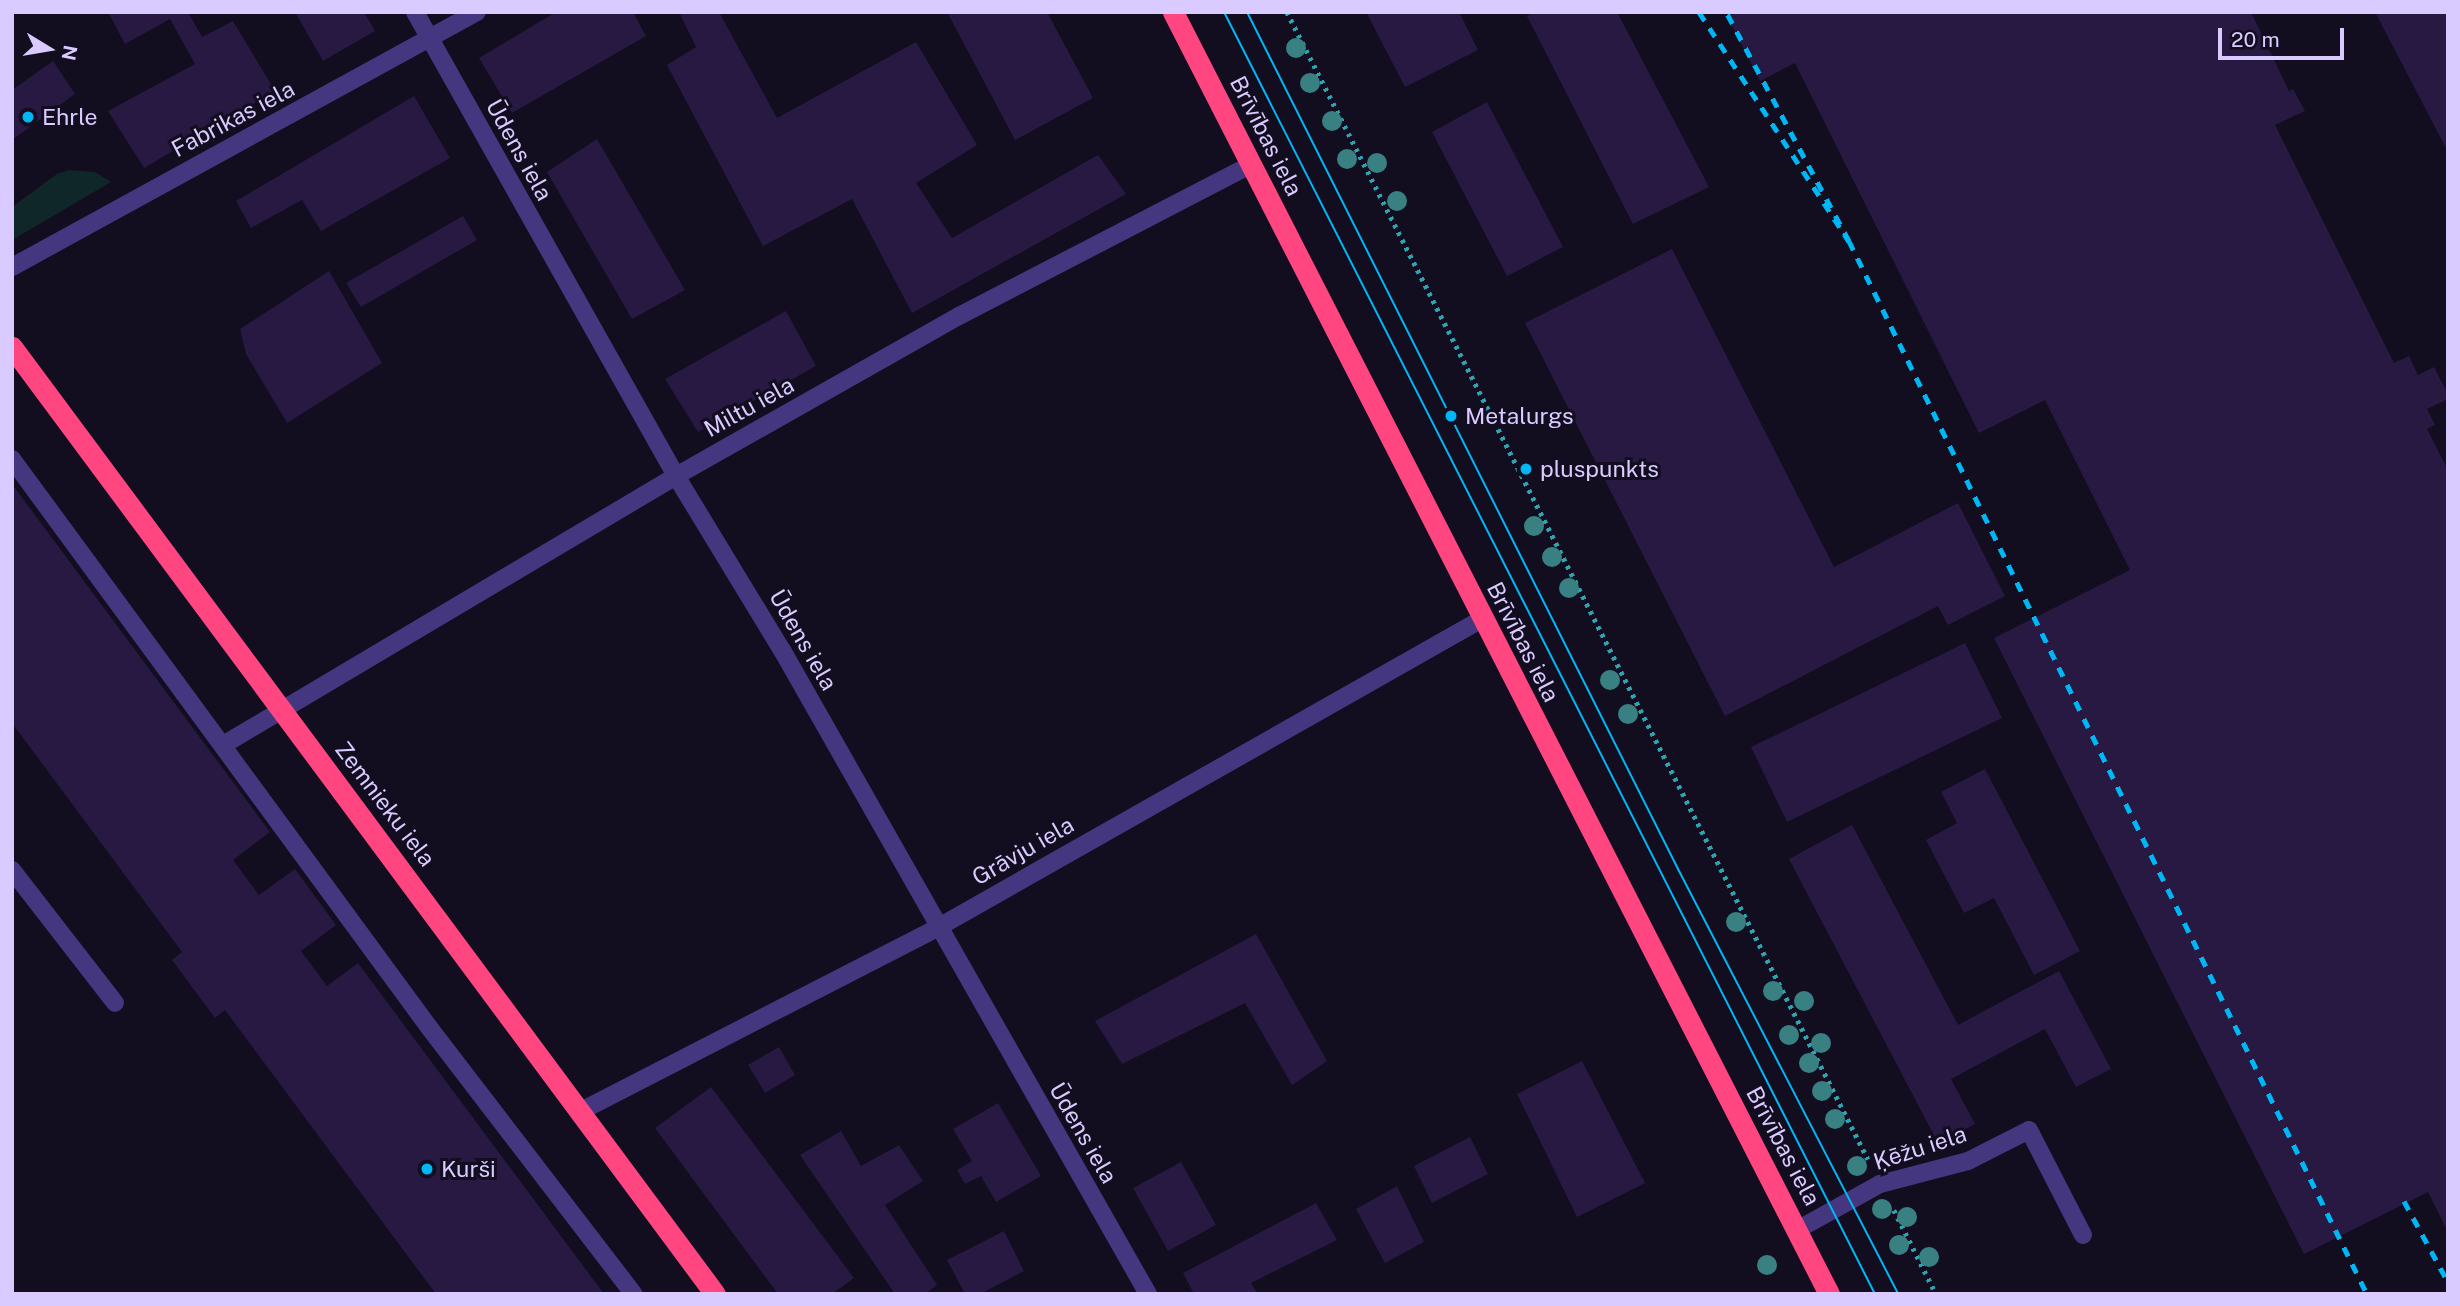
<!DOCTYPE html>
<meta charset="utf-8">
<style>
body{margin:0}
#map{position:relative;width:2460px;height:1306px;overflow:hidden;background:#130d20;font-family:"Public Sans",sans-serif}
div>[style]{position:absolute}
.green>*{inset:0;background:#10272a}
.building>*{inset:0;background:#271941}
.path>*{height:4.5px;margin-top:-2.25px;transform-origin:0;background:repeating-linear-gradient(90deg,#2da4b1 0 3.5px,transparent 0 8.5px)}
.minor>*{height:18px;margin:-9px;padding:0 9px;transform-origin:9px;border-radius:9px;background:#45377f}
.highway>*{height:21px;margin:-10.5px;padding:0 10.5px;transform-origin:10.5px;border-radius:10.5px;background:#ff4681}
.tram>*{height:2px;margin:-1px;padding:0 1px;transform-origin:1px;border-radius:1px;background:#00b7f6}
.rail>*{height:5px;margin-top:-2.5px;transform-origin:0;background:repeating-linear-gradient(90deg,#00b7f6 0 10px,transparent 0 19px)}
.trees>*{width:20px;height:20px;margin:-10px;border-radius:50%;background:#388082}
.dots>*{width:19px;height:19px;translate:-50% -50%;box-sizing:border-box;border:4px solid #130d20;border-radius:50%}
span{translate:-50% -50%;white-space:nowrap;text-align:center;line-height:1.15;-webkit-text-stroke:6px #130d20;paint-order:stroke}
.poi-label{font-size:23px;color:#d9cbff}
.left{translate:0 -50%;text-align:left}
.street-label{font-size:23px;color:#d9cbff}
.frame{position:absolute;inset:0;border:14px solid #d9cbff;pointer-events:none}
.north{position:absolute;left:14px;top:14px;width:70px;height:70px;-webkit-text-stroke:5px #130d20;paint-order:stroke;rotate:101deg;font-size:19px;font-weight:700;line-height:28px;text-align:center;color:#d9cbff}
.north::after{content:'';display:block;margin:auto;width:24px;height:32px;background:#d9cbff;clip-path:polygon(50% 0,100% 100%,50% 72%,0 100%)}
.scale{position:absolute;left:2218px;top:28px;width:126px;height:32px;box-sizing:border-box;border:4px solid #d9cbff;border-top:0;padding-left:9px;font-size:21px;line-height:24px;white-space:nowrap;color:#d9cbff;-webkit-text-stroke:5px #130d20;paint-order:stroke}
</style>
<div id="map">
<div class="green">
<div style="clip-path:polygon(69px 170px,95px 172px,111px 182px,12px 240px,12px 207px,57px 174px)"></div>
</div>
<div class="building">
<div style="clip-path:polygon(108px 12px,188px 12px,202px 37px,233px 21px,275px 91px,144px 168px,108px 111px,195px 64px,170px 19px,125px 44px)"></div>
<div style="clip-path:polygon(295px 12px,364px 12px,375px 31px,323px 61px)"></div>
<div style="clip-path:polygon(556px 12px,633px 12px,646px 36px,512px 113px,479px 58px)"></div>
<div style="clip-path:polygon(679px 12px,719px 12px,777px 118px,916px 42px,977px 145px,916px 183px,952px 238px,1098px 155px,1126px 194px,912px 313px,852px 199px,763px 246px,667px 65px,696px 47px)"></div>
<div style="clip-path:polygon(947px 12px,1047px 12px,1093px 98px,1015px 140px)"></div>
<div style="clip-path:polygon(1366px 12px,1459px 12px,1478px 50px,1405px 87px)"></div>
<div style="clip-path:polygon(1535px 12px,1617px 12px,1709px 187px,1633px 224px,1527px 16px)"></div>
<div style="clip-path:polygon(1725px 12px,2251px 12px,2289px 91px,2293px 89px,2305px 111px,2275px 125px,2394px 363px,2409px 356px,2418px 375px,2434px 367px,2448px 394px,2448px 399px,2427px 409px,2435px 425px,2427px 429px,2448px 470px,2448px 1232px,2428px 1192px,2304px 1254px,1994px 638px,2130px 570px,2045px 400px,1979px 433px,1795px 63px,1760px 81px)"></div>
<div style="clip-path:polygon(2375px 12px,2448px 12px,2448px 152px)"></div>
<div style="clip-path:polygon(53px 61px,75px 94px,12px 140px,12px 90px)"></div>
<div style="clip-path:polygon(414px 96px,450px 158px,321px 231px,302px 200px,251px 228px,236px 201px)"></div>
<div style="clip-path:polygon(1487px 102px,1563px 247px,1507px 276px,1432px 132px)"></div>
<div style="clip-path:polygon(597px 139px,685px 290px,632px 319px,547px 172px)"></div>
<div style="clip-path:polygon(463px 216px,477px 240px,361px 307px,346px 283px)"></div>
<div style="clip-path:polygon(1672px 249px,1834px 567px,1958px 503px,2005px 596px,1948px 625px,1938px 606px,1725px 716px,1525px 323px)"></div>
<div style="clip-path:polygon(329px 271px,382px 363px,287px 423px,246px 354px,240px 329px)"></div>
<div style="clip-path:polygon(786px 311px,816px 366px,698px 432px,665px 379px)"></div>
<div style="clip-path:polygon(12px 484px,270px 832px,233px 860px,259px 895px,295px 869px,336px 925px,301px 951px,327px 986px,358px 963px,604px 1294px,436px 1294px,225px 1010px,215px 1018px,172px 960px,182px 952px,12px 723px)"></div>
<div style="clip-path:polygon(1965px 643px,2002px 718px,1787px 822px,1751px 747px)"></div>
<div style="clip-path:polygon(1985px 769px,2080px 951px,2034px 975px,1994px 898px,1964px 913px,1926px 840px,1957px 823px,1941px 792px)"></div>
<div style="clip-path:polygon(1852px 825px,1958px 1025px,2059px 971px,2111px 1069px,2076px 1087px,2045px 1029px,1951px 1079px,1975px 1124px,1938px 1143px,1789px 859px)"></div>
<div style="clip-path:polygon(1256px 934px,1327px 1061px,1292px 1085px,1245px 1003px,1122px 1064px,1095px 1021px)"></div>
<div style="clip-path:polygon(779px 1047px,795px 1075px,765px 1093px,748px 1065px)"></div>
<div style="clip-path:polygon(1582px 1061px,1645px 1183px,1577px 1217px,1517px 1094px)"></div>
<div style="clip-path:polygon(711px 1087px,854px 1278px,832px 1294px,778px 1294px,655px 1128px)"></div>
<div style="clip-path:polygon(998px 1103px,1041px 1176px,996px 1202px,981px 1176px,965px 1184px,957px 1170px,972px 1161px,953px 1129px)"></div>
<div style="clip-path:polygon(841px 1131px,861px 1166px,899px 1145px,923px 1181px,885px 1205px,937px 1285px,925px 1294px,895px 1294px,800px 1155px)"></div>
<div style="clip-path:polygon(1470px 1137px,1488px 1174px,1432px 1203px,1414px 1166px)"></div>
<div style="clip-path:polygon(1181px 1162px,1216px 1225px,1168px 1251px,1133px 1188px)"></div>
<div style="clip-path:polygon(1397px 1186px,1424px 1242px,1385px 1263px,1356px 1209px)"></div>
<div style="clip-path:polygon(1316px 1203px,1337px 1240px,1251px 1283px,1258px 1294px,1194px 1294px,1183px 1273px)"></div>
<div style="clip-path:polygon(1004px 1231px,1024px 1271px,980px 1294px,965px 1294px,947px 1260px)"></div>
</div>
<div class="path">
<div style="left:1287px;top:12px;width:1286px;rotate:63.14deg"></div>
<div style="left:1894px;top:1210px;width:94px;rotate:63.4deg"></div>
</div>
<div class="minor">
<div style="left:415px;top:12px;width:532px;rotate:60.64deg"></div>
<div style="left:676px;top:476px;width:204px;rotate:58.7deg"></div>
<div style="left:782px;top:650px;width:741px;rotate:60.39deg"></div>
<div style="left:12px;top:267px;width:530px;rotate:-28.74deg"></div>
<div style="left:12px;top:459px;width:703px;rotate:53.73deg"></div>
<div style="left:428px;top:1026px;width:338px;rotate:52.5deg"></div>
<div style="left:223px;top:745px;width:527px;rotate:-30.7deg"></div>
<div style="left:676px;top:476px;width:325px;rotate:-29.5deg"></div>
<div style="left:959px;top:316px;width:330px;rotate:-27.4deg"></div>
<div style="left:12px;top:870px;width:168px;rotate:52.2deg"></div>
<div style="left:581px;top:1111px;width:400px;rotate:-27.2deg"></div>
<div style="left:937px;top:928px;width:627px;rotate:-29.55deg"></div>
<div style="left:1797px;top:1230px;width:95px;rotate:-29deg"></div>
<div style="left:1880px;top:1184px;width:91px;rotate:-14.6deg"></div>
<div style="left:1968px;top:1161px;width:68px;rotate:-26.9deg"></div>
<div style="left:2029px;top:1130px;width:118px;rotate:62.8deg"></div>
</div>
<div class="highway">
<div style="left:1173px;top:12px;width:1440px;rotate:62.9deg"></div>
<div style="left:12px;top:347px;width:1179px;rotate:53.41deg"></div>
</div>
<div class="tram">
<div style="left:1224px;top:12px;width:1438px;rotate:63.08deg"></div>
<div style="left:1247px;top:12px;width:959px;rotate:63.3deg"></div>
<div style="left:1678px;top:869px;width:479px;rotate:62.6deg"></div>
</div>
<div class="rail">
<div style="left:1699px;top:12px;width:274px;rotate:56.8deg"></div>
<div style="left:1849px;top:241px;width:260px;rotate:-118.2deg"></div>
<div style="left:1849px;top:241px;width:1174px;rotate:63.81deg"></div>
<div style="left:2404px;top:1201px;width:92px;rotate:61.5deg"></div>
</div>
<div class="trees">
<div style="left:1296px;top:48px"></div>
<div style="left:1310px;top:83px"></div>
<div style="left:1332px;top:121px"></div>
<div style="left:1347px;top:159px"></div>
<div style="left:1377px;top:163px"></div>
<div style="left:1397px;top:201px"></div>
<div style="left:1534px;top:526px"></div>
<div style="left:1552px;top:557px"></div>
<div style="left:1569px;top:588px"></div>
<div style="left:1610px;top:680px"></div>
<div style="left:1628px;top:714px"></div>
<div style="left:1736px;top:922px"></div>
<div style="left:1773px;top:991px"></div>
<div style="left:1804px;top:1001px"></div>
<div style="left:1789px;top:1035px"></div>
<div style="left:1821px;top:1043px"></div>
<div style="left:1809px;top:1063px"></div>
<div style="left:1822px;top:1091px"></div>
<div style="left:1835px;top:1119px"></div>
<div style="left:1857px;top:1166px"></div>
<div style="left:1882px;top:1209px"></div>
<div style="left:1907px;top:1217px"></div>
<div style="left:1899px;top:1245px"></div>
<div style="left:1929px;top:1257px"></div>
<div style="left:1767px;top:1265px"></div>
</div>
<div class="dots">
<div style="left:28px;top:117px;background:#00b7f6"></div>
<div style="left:1451px;top:416px;background:#00b7f6"></div>
<div style="left:1526px;top:469px;background:#00b7f6"></div>
<div style="left:427px;top:1169px;background:#00b7f6"></div>
</div>
<div class="poi-label">
<span class="left" style="left:42px;top:117px">Ehrle</span>
<span class="left" style="left:1465px;top:416px">Metalurgs</span>
<span class="left" style="left:1540px;top:469px">pluspunkts</span>
<span class="left" style="left:441px;top:1169px">Kurši</span>
</div>
<div class="street-label">
<span style="left:233px;top:119px;rotate:-28deg">Fabrikas iela</span>
<span style="left:1266px;top:136px;rotate:63deg">Brīvības iela</span>
<span style="left:519px;top:150px;rotate:61deg">Ūdens iela</span>
<span style="left:749px;top:407px;rotate:-29deg">Miltu iela</span>
<span style="left:803px;top:640px;rotate:60deg">Ūdens iela</span>
<span style="left:1523px;top:642px;rotate:63deg">Brīvības iela</span>
<span style="left:385px;top:804px;rotate:53deg">Zemnieku iela</span>
<span style="left:1023px;top:851px;rotate:-30deg">Grāvju iela</span>
<span style="left:1083px;top:1133px;rotate:60deg">Ūdens iela</span>
<span style="left:1783px;top:1146px;rotate:62deg">Brīvības iela</span>
<span style="left:1920px;top:1148px;rotate:-18deg">Ķēžu iela</span>
</div>
<div class="frame"></div>
<div class="north">N</div>
<div class="scale">20 m</div>
</div>
